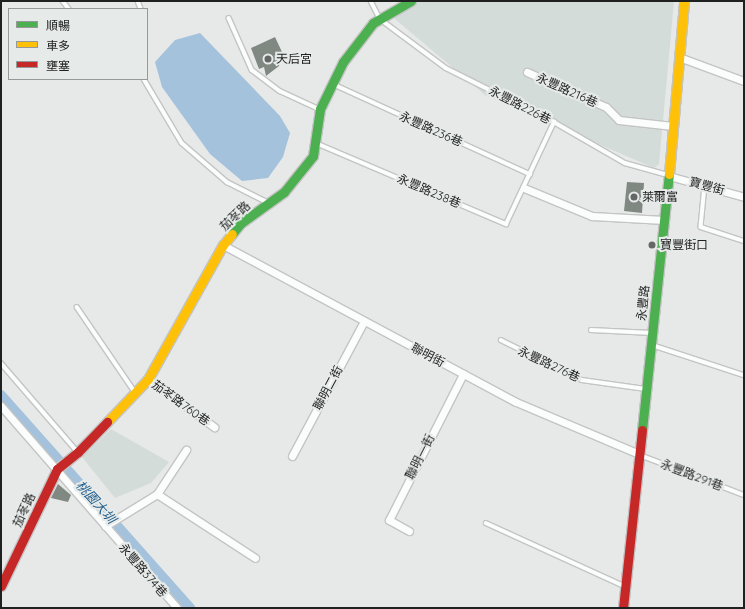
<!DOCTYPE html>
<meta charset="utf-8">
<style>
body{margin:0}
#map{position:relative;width:745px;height:609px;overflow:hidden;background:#e7e9e8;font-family:Quicksand,"Noto Sans TC",sans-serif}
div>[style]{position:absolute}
.built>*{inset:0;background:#d3dcd9}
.water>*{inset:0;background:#a4c2db}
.canal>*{height:10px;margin:-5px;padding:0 5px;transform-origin:5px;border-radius:5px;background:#a4c2db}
.building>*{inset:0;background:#808882}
.roads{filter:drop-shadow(1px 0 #c4c4c4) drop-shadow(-1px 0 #c4c4c4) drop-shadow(0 1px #c4c4c4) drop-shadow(0 -1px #c4c4c4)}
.lane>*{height:3.5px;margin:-1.75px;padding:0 1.75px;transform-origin:1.75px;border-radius:1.75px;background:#fbfcfc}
.street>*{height:7px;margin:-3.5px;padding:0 3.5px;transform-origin:3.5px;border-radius:3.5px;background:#fbfcfc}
.fast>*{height:9px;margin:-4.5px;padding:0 4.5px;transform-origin:4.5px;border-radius:4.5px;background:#4caf50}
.slow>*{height:9px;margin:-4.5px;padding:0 4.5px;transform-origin:4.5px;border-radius:4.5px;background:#ffc107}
.jam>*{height:9px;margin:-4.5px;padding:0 4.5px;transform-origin:4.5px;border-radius:4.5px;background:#c62828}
.dots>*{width:11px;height:11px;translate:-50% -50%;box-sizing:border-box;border:2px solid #e6eae9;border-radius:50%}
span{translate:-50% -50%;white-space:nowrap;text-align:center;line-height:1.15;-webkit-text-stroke:4px #e6eae9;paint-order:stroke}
.poi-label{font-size:12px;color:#1f2020}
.left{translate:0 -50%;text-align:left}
.street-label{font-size:12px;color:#1f2020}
.water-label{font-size:13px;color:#1c5a8a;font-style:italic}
.frame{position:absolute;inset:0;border:2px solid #1f2020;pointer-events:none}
.legend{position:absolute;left:8px;top:8px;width:140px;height:72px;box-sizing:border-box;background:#e6eae9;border:1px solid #969999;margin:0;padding:5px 7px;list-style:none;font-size:12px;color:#1f2020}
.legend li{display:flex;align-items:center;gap:8px;height:20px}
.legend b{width:20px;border:1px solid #969999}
</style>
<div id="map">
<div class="built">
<div style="clip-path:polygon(416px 1px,674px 1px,659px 164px,654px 168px,485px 95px,395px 19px,397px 13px)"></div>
<div style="clip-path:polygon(111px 429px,169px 462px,151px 483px,115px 498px,82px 457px)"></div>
</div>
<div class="water">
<div style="clip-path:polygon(200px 33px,280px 116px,290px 133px,283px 157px,268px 178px,242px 181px,210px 154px,162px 87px,155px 62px,175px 40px)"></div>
</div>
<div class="canal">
<div style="left:1px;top:395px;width:285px;rotate:48.4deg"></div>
</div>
<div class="building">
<div style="clip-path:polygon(275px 37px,282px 52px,279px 66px,266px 76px,264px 67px,259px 69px,251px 48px)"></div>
<div style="clip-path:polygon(627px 182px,644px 183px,642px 213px,624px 211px)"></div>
<div style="clip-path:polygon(58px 484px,71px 495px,68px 502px,51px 498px)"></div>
</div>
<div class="roads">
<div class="lane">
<div style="left:63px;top:1px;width:10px;rotate:53deg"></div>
<div style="left:138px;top:1px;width:9px;rotate:69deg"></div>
<div style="left:371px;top:1px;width:20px;rotate:63deg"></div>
<div style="left:380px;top:19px;width:82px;rotate:36.6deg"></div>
<div style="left:446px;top:68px;width:121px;rotate:26.6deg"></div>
<div style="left:554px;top:122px;width:82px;rotate:30deg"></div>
<div style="left:625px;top:163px;width:45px;rotate:15.6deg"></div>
<div style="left:229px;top:18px;width:57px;rotate:66.1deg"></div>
<div style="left:252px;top:70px;width:35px;rotate:37deg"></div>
<div style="left:280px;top:91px;width:43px;rotate:24.8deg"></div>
<div style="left:144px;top:79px;width:74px;rotate:59.3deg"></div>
<div style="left:182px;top:143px;width:60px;rotate:40.9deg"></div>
<div style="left:227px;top:182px;width:45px;rotate:26.6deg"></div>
<div style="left:333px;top:84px;width:217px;rotate:24.6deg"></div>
<div style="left:316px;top:143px;width:207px;rotate:23.1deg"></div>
<div style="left:506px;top:224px;width:113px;rotate:-64.8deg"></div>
<div style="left:705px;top:186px;width:41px;rotate:95.6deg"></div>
<div style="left:701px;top:227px;width:45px;rotate:18deg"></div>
<div style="left:77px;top:307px;width:103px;rotate:55.7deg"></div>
<div style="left:591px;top:330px;width:61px;rotate:2.8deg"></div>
<div style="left:501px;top:340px;width:90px;rotate:26.3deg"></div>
<div style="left:582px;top:380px;width:64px;rotate:8.1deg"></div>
<div style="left:652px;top:345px;width:97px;rotate:18.1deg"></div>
<div style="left:1px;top:363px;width:116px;rotate:49.2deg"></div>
<div style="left:640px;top:455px;width:111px;rotate:21deg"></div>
<div style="left:486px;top:523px;width:152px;rotate:24.5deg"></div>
</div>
<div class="street">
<div style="left:679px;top:57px;width:69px;rotate:20.3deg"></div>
<div style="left:527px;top:72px;width:86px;rotate:23.9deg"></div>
<div style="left:606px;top:107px;width:18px;rotate:45deg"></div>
<div style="left:619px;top:120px;width:54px;rotate:6.3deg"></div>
<div style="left:669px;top:176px;width:78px;rotate:15.6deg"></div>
<div style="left:524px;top:188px;width:74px;rotate:22.4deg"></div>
<div style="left:592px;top:216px;width:72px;rotate:3.2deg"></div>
<div style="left:223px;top:245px;width:332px;rotate:28.2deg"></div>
<div style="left:516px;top:402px;width:134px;rotate:22.9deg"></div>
<div style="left:148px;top:379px;width:82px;rotate:36deg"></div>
<div style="left:1px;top:406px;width:268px;rotate:48.9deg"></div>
<div style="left:292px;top:456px;width:153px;rotate:-61.9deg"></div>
<div style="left:157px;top:494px;width:53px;rotate:-56.6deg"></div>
<div style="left:105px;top:526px;width:61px;rotate:-31.6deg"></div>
<div style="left:157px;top:494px;width:117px;rotate:33.1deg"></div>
<div style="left:409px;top:531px;width:23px;rotate:-151deg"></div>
<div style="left:389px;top:520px;width:164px;rotate:-63.1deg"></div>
</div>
<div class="fast">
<div style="left:232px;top:234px;width:14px;rotate:-51deg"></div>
<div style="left:241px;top:223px;width:53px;rotate:-35.8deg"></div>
<div style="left:284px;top:192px;width:46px;rotate:-51.1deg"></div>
<div style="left:313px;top:156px;width:48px;rotate:-81.5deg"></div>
<div style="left:320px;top:109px;width:52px;rotate:-63.9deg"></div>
<div style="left:343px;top:62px;width:49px;rotate:-52.4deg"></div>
<div style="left:373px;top:23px;width:44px;rotate:-30.1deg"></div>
<div style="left:642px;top:430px;width:257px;rotate:-84deg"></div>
</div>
<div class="slow">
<div style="left:669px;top:174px;width:174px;rotate:-85deg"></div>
<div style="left:107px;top:422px;width:59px;rotate:-46.4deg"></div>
<div style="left:148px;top:379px;width:154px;rotate:-60.8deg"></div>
<div style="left:223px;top:245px;width:14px;rotate:-51deg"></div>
</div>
<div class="jam">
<div style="left:1px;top:586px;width:130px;rotate:-64.4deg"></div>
<div style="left:57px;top:469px;width:27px;rotate:-39deg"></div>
<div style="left:78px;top:452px;width:42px;rotate:-46deg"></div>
<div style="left:623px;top:608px;width:179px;rotate:-83.9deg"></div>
</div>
</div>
<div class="dots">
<div style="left:268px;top:59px;background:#656666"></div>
<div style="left:634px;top:197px;background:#656666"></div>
<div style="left:652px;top:245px;background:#656666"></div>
</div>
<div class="poi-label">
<span class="left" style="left:276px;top:59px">天后宮</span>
<span class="left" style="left:642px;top:197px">萊爾富</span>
<span class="left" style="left:660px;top:245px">寶豐街口</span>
</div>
<div class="street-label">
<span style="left:567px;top:90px;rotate:24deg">永豐路216巷</span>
<span style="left:520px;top:105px;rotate:27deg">永豐路226巷</span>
<span style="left:431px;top:129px;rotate:24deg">永豐路236巷</span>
<span style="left:707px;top:186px;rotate:15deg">寶豐街</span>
<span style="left:429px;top:191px;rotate:23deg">永豐路238巷</span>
<span style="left:235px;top:216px;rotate:-43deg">茄苳路</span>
<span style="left:643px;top:303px;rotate:-84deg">永豐路</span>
<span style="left:428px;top:355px;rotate:28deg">聯明街</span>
<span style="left:549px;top:364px;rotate:25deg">永豐路276巷</span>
<span style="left:328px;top:388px;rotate:-62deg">聯明二街</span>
<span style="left:181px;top:403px;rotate:36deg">茄苳路760巷</span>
<span style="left:420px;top:457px;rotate:-63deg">聯明一街</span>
<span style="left:692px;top:475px;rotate:21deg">永豐路291巷</span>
<span style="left:24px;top:510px;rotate:-65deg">茄苳路</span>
<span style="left:143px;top:570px;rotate:49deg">永豐路374巷</span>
</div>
<div class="water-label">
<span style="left:96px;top:502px;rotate:48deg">桃園大圳</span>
</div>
<div class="frame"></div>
<ul class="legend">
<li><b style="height:5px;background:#4caf50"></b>順暢</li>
<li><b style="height:5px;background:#ffc107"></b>車多</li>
<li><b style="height:5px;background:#c62828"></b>壅塞</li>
</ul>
</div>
